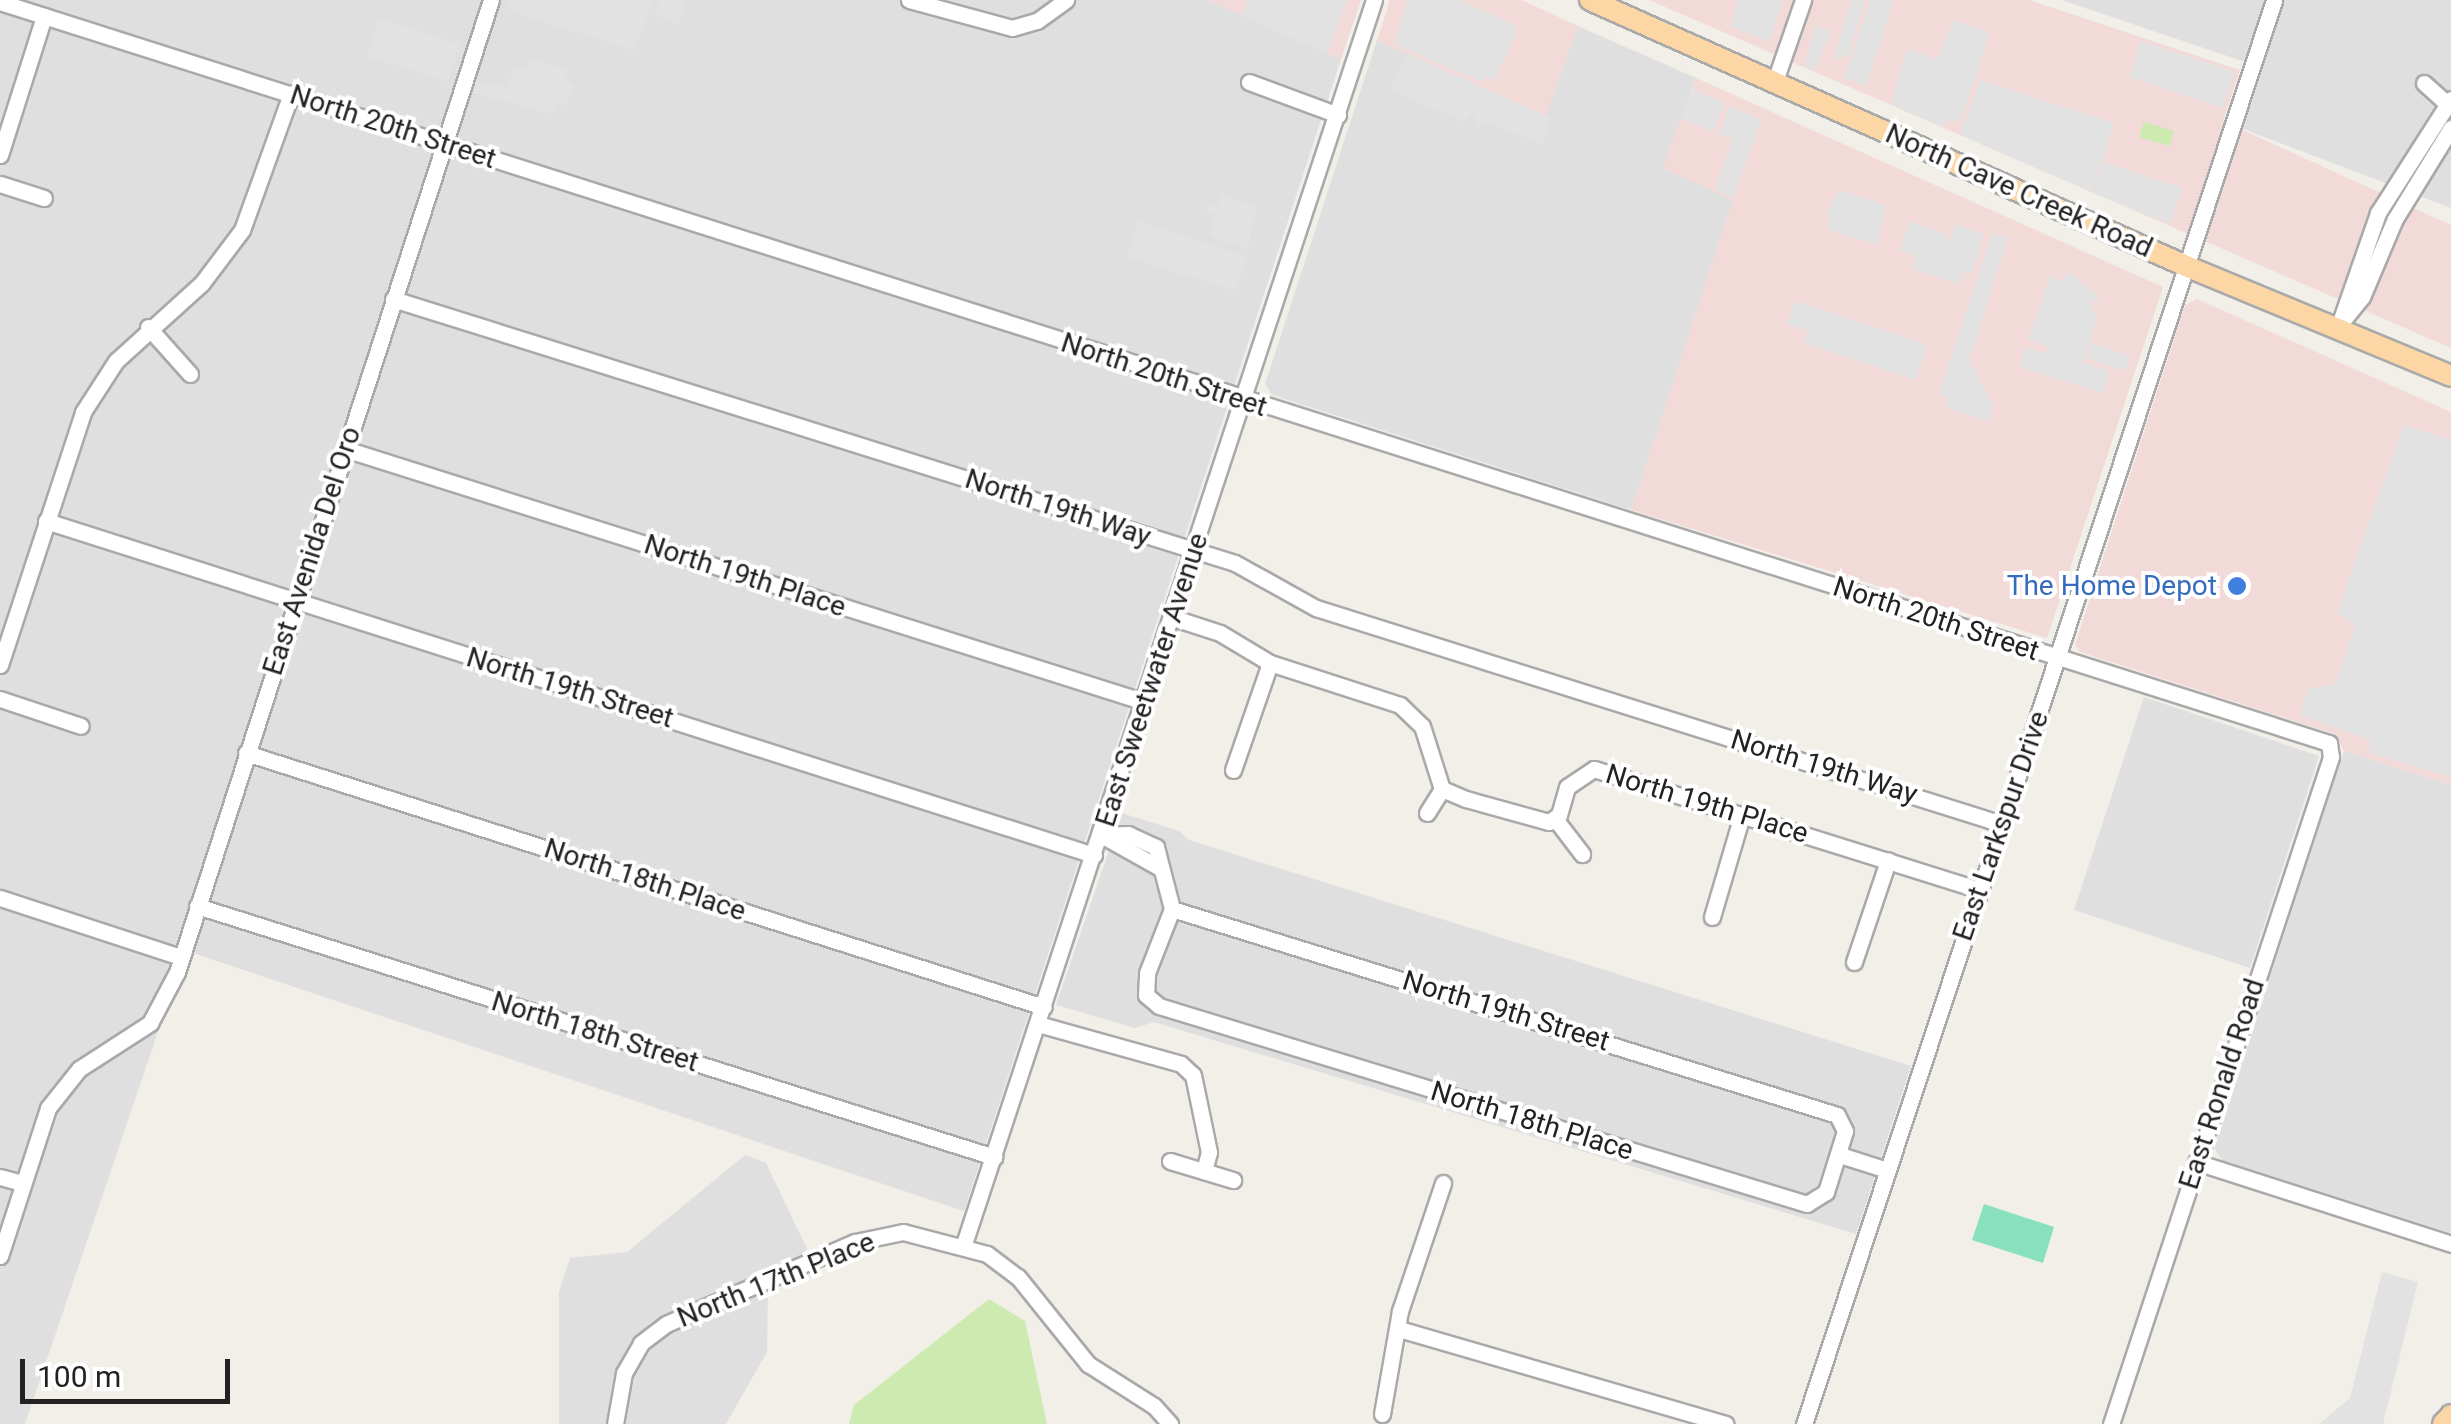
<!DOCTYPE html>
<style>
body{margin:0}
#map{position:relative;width:2451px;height:1424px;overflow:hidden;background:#f2efe9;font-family:Roboto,sans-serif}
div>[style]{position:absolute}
.residential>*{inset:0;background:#e0dfdf}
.commercial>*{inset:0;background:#f2dad9}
.grass>*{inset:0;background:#cdebb0}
.pitch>*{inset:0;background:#88e0be}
.parking>*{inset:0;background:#e2e2e2}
.roads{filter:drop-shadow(2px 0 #a9a9a9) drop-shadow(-2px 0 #a9a9a9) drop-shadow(0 2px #a9a9a9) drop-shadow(0 -2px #a9a9a9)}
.minor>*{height:15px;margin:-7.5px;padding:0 7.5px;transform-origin:7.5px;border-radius:7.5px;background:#fff}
.major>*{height:20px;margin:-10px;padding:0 10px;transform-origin:10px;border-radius:10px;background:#fcd6a4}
.dots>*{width:28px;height:28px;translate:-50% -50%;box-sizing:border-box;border:5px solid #fff;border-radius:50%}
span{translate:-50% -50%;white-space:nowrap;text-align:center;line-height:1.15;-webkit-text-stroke:8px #fff;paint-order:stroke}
.street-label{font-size:28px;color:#222}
.shop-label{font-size:28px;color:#366cbe}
.right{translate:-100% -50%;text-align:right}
.scale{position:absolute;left:20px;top:1359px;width:210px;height:45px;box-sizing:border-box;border:5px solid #222;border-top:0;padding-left:12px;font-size:30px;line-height:35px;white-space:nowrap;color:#222;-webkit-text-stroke:8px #fff;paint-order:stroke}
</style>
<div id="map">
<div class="residential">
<div style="clip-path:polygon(0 0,1208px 0,1341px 59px,964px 1211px,193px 953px,159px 1029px,25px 1424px,0 1424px)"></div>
<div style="clip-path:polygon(2061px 0,2451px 0,2451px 208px,2243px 129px,2263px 68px)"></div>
<div style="clip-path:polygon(1578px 26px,1696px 78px,1663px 167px,1734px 198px,1631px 510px,1272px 395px,1265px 384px,1377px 40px,1546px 115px)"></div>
<div style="clip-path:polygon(2144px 697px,2319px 756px,2250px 968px,2074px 910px)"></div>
<div style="clip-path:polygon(2344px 751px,2451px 785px,2451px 1233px,2222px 1160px,2214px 1148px)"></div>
<div style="clip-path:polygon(1122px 813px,1179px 831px,1189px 840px,1911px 1066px,1856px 1234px,1154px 1022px,1135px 1028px,1056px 1005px)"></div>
<div style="clip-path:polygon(745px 1155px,766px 1163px,807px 1249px,768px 1293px,767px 1352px,726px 1424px,559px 1424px,559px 1292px,570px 1258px,627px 1252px)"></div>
</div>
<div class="commercial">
<div style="clip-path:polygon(1208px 0,1361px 0,1341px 59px)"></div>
<div style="clip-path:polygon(1390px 0,1522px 0,1578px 26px,1546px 116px,1377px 40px)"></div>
<div style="clip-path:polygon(1649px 0,2029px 0,2240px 70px,2223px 121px,2451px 225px,2451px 348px)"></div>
<div style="clip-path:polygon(1696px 78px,2163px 287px,2047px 638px,1631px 510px,1733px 200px,1662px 168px)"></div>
<div style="clip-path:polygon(2197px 299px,2451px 412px,2451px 785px,2344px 751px,2335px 734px,2080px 652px,2075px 645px,2185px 305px)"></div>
</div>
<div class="grass">
<div style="clip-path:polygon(2144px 122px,2174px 131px,2170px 146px,2139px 137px)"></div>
<div style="clip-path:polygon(989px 1299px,1025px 1321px,1047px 1424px,849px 1424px,854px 1405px)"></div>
</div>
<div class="pitch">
<div style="clip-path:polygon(1984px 1204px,2054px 1227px,2043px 1263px,1972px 1240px)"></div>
</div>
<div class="parking">
<div style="clip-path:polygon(512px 0,653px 0,634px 51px,508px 10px)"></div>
<div style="clip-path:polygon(660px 0,686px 0,678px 25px,655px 15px)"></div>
<div style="clip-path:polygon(1248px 0,1347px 0,1327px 53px,1241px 16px)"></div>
<div style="clip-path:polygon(1407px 0,1460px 0,1518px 27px,1495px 80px,1485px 76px,1482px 82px,1394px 44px)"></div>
<div style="clip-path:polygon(1738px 0,1783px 0,1770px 41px,1730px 27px)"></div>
<div style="clip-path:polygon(1852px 0,1866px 0,1848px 56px,1833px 59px)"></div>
<div style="clip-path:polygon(1870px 0,1894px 0,1866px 85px,1844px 78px)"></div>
<div style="clip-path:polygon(379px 18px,460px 44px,448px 82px,367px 56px)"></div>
<div style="clip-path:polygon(1954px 20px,1990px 32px,1960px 123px,1948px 118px,1944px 127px,1891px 104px,1907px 49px,1937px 59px)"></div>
<div style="clip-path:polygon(1815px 25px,1831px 31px,1814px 69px,1804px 66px)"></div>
<div style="clip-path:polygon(2141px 41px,2235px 72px,2223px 108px,2129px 77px)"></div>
<div style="clip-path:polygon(1408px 55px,1551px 118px,1542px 145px,1487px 122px,1478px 126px,1473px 113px,1463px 122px,1389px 89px)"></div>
<div style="clip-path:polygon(531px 58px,567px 70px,564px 82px,573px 85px,566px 106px,556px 103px,552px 114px,472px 92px,476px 81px,506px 88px,515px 65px,527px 69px)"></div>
<div style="clip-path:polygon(1980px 80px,2114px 123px,2092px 192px,1960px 135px)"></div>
<div style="clip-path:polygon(1692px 89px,1724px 103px,1713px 132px,1681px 119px)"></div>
<div style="clip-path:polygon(1729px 106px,1761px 120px,1733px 198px,1715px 189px,1733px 139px,1719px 134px)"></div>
<div style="clip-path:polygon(2103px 162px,2182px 188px,2170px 224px,2093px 193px)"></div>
<div style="clip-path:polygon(1840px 190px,1886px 205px,1877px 245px,1827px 229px,1831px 218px,1825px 216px)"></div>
<div style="clip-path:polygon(1222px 195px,1256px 206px,1248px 249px,1209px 236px,1216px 215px,1205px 211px,1207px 204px,1218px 207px)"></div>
<div style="clip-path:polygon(1138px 221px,1247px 256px,1236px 291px,1127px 257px)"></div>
<div style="clip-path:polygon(1910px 221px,1948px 234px,1948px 245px,1955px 224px,1984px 234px,1971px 274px,1963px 272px,1959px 284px,1912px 269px,1916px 256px,1900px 250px)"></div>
<div style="clip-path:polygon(1992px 233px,2008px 238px,1969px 360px,1993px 406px,1988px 421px,1945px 408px,1948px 397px,1939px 394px)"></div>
<div style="clip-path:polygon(2068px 272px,2097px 295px,2098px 302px,2090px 302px,2097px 317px,2083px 363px,2109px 371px,2102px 393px,2019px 367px,2025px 348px,2046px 354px,2048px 346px,2028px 340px,2050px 276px,2062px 282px)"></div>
<div style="clip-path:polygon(1795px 301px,1927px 344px,1916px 380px,1804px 343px,1808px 331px,1787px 324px)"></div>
<div style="clip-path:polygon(2092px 343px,2130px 356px,2125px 371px,2087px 358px)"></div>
<div style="clip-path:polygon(2404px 425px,2451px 440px,2451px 777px,2369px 753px,2370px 740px,2300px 715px,2308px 689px,2335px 684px,2355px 626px,2337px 612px)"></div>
<div style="clip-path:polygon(2382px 1272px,2418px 1282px,2383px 1424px,2319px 1424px,2350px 1398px)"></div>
</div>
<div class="roads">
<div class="minor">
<div style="left:909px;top:0;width:107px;rotate:15.2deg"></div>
<div style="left:1012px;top:28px;width:26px;rotate:-16deg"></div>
<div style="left:1037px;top:21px;width:36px;rotate:-36deg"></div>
<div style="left:0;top:2px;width:2444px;rotate:17.65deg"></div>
<div style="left:2329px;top:743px;width:14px;rotate:82deg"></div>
<div style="left:2331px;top:757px;width:702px;rotate:108.25deg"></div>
<div style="left:1775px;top:81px;width:86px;rotate:-70.9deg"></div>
<div style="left:1249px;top:82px;width:95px;rotate:20.3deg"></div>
<div style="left:2424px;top:83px;width:36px;rotate:42deg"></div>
<div style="left:0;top:155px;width:146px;rotate:-72.4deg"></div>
<div style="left:0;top:184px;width:46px;rotate:17.7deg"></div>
<div style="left:393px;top:299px;width:882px;rotate:17.41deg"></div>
<div style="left:1235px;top:563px;width:93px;rotate:29.1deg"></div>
<div style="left:1316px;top:608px;width:719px;rotate:17.48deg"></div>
<div style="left:2340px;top:324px;width:35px;rotate:-51deg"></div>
<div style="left:2362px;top:297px;width:85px;rotate:-67.1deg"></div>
<div style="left:2395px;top:219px;width:107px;rotate:-58.4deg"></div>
<div style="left:148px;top:327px;width:63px;rotate:48.2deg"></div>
<div style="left:2338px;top:328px;width:122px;rotate:-70.8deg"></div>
<div style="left:2378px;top:213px;width:135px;rotate:-57.4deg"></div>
<div style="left:345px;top:449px;width:839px;rotate:17.55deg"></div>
<div style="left:46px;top:521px;width:1100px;rotate:17.68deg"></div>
<div style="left:1174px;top:618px;width:48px;rotate:18.1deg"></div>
<div style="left:1220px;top:633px;width:58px;rotate:31deg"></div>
<div style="left:1270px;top:663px;width:137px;rotate:17.9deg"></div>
<div style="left:1400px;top:705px;width:30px;rotate:44deg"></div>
<div style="left:1422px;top:726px;width:66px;rotate:72.4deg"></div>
<div style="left:1442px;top:789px;width:26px;rotate:23deg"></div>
<div style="left:1466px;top:799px;width:86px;rotate:15.5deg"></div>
<div style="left:1549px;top:822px;width:12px;rotate:-35deg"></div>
<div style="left:1559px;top:815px;width:29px;rotate:-74deg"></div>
<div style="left:1567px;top:787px;width:32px;rotate:-34deg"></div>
<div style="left:1594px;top:769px;width:404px;rotate:17.4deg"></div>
<div style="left:0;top:665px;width:266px;rotate:-71.8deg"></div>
<div style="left:83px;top:412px;width:61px;rotate:-57.1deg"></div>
<div style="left:116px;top:361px;width:116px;rotate:-42.2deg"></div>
<div style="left:202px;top:283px;width:66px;rotate:-53deg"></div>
<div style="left:242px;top:230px;width:145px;rotate:-70.2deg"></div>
<div style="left:0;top:699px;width:85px;rotate:18.4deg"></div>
<div style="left:246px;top:753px;width:837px;rotate:17.66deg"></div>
<div style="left:1233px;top:770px;width:113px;rotate:-70.9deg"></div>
<div style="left:1427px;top:813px;width:28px;rotate:-58deg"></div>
<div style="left:1556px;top:820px;width:43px;rotate:52.6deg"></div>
<div style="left:1101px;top:835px;width:27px;rotate:-2deg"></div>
<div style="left:1128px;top:834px;width:31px;rotate:25deg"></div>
<div style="left:1156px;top:847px;width:64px;rotate:75.5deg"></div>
<div style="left:1172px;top:909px;width:696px;rotate:17.21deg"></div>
<div style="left:1837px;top:1115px;width:18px;rotate:63deg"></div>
<div style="left:1845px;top:1131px;width:64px;rotate:107.3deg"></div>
<div style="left:1826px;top:1192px;width:22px;rotate:148deg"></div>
<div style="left:1807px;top:1204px;width:678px;rotate:-163.01deg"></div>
<div style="left:1159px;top:1006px;width:17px;rotate:-140deg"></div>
<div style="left:1146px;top:995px;width:22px;rotate:-87deg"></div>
<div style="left:1147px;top:973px;width:69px;rotate:-68.7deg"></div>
<div style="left:1101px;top:835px;width:68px;rotate:29.2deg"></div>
<div style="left:0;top:898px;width:190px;rotate:18.1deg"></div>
<div style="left:197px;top:906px;width:836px;rotate:17.48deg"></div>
<div style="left:1712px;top:917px;width:106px;rotate:-73.6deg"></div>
<div style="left:1854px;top:962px;width:107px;rotate:-71.4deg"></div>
<div style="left:1038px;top:1024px;width:148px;rotate:15.6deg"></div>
<div style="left:1181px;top:1064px;width:16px;rotate:43deg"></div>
<div style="left:1193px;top:1075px;width:79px;rotate:78.3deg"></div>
<div style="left:1209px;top:1152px;width:20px;rotate:105deg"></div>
<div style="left:1840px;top:1155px;width:49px;rotate:17.7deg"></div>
<div style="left:1170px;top:1161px;width:66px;rotate:16.8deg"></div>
<div style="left:2196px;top:1162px;width:268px;rotate:17.8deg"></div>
<div style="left:0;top:1177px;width:24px;rotate:15deg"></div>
<div style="left:964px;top:1244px;width:1310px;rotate:-71.76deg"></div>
<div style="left:0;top:1256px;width:156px;rotate:-72deg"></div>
<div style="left:48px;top:1108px;width:50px;rotate:-51.5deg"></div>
<div style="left:79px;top:1069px;width:85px;rotate:-32.9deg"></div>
<div style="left:150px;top:1023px;width:58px;rotate:-62.1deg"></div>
<div style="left:177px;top:972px;width:1021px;rotate:-72.1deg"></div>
<div style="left:1399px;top:1329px;width:340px;rotate:16.2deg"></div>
<div style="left:1382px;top:1414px;width:105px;rotate:-80.1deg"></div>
<div style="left:1400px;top:1311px;width:135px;rotate:-71.4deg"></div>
<div style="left:615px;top:1424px;width:52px;rotate:-80deg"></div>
<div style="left:624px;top:1373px;width:34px;rotate:-60deg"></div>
<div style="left:641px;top:1343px;width:31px;rotate:-37deg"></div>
<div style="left:666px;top:1324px;width:206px;rotate:-23.5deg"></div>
<div style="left:855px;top:1242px;width:49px;rotate:-11.8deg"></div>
<div style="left:903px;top:1232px;width:87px;rotate:14.7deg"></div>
<div style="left:987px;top:1254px;width:39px;rotate:37deg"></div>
<div style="left:1018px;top:1277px;width:112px;rotate:51.2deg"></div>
<div style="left:1088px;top:1364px;width:78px;rotate:32.5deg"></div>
<div style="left:1154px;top:1406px;width:24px;rotate:48deg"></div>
<div style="left:1804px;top:1424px;width:1500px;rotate:-71.73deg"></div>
</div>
<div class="major">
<div style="left:1590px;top:0;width:653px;rotate:24.05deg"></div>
<div style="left:2186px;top:266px;width:287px;rotate:22.5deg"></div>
<div style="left:2443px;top:1424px;width:12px;rotate:-48deg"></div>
</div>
</div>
<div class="dots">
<div style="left:2237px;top:586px;background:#3f7fe0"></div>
</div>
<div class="street-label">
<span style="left:393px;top:127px;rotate:18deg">North 20th Street</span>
<span style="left:2019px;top:191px;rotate:24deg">North Cave Creek Road</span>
<span style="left:1164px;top:375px;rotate:18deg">North 20th Street</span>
<span style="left:1058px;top:508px;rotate:18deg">North 19th Way</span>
<span style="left:312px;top:551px;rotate:-72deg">East Avenida Del Oro</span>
<span style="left:745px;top:576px;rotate:18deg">North 19th Place</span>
<span style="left:1936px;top:619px;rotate:18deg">North 20th Street</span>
<span style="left:1152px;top:680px;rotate:-72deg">East Sweetwater Avenue</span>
<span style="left:570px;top:688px;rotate:17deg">North 19th Street</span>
<span style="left:1824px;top:767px;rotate:17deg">North 19th Way</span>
<span style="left:1707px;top:804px;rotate:17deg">North 19th Place</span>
<span style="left:2001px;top:826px;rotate:-71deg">East Larkspur Drive</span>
<span style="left:645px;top:880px;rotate:18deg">North 18th Place</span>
<span style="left:1506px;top:1011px;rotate:17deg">North 19th Street</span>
<span style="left:595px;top:1032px;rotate:17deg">North 18th Street</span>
<span style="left:2222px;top:1084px;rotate:-72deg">East Ronald Road</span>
<span style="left:1532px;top:1121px;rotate:17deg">North 18th Place</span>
<span style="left:776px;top:1280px;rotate:-22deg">North 17th Place</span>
</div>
<div class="shop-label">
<span class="right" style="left:2217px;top:586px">The Home Depot</span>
</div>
<div class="scale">100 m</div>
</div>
